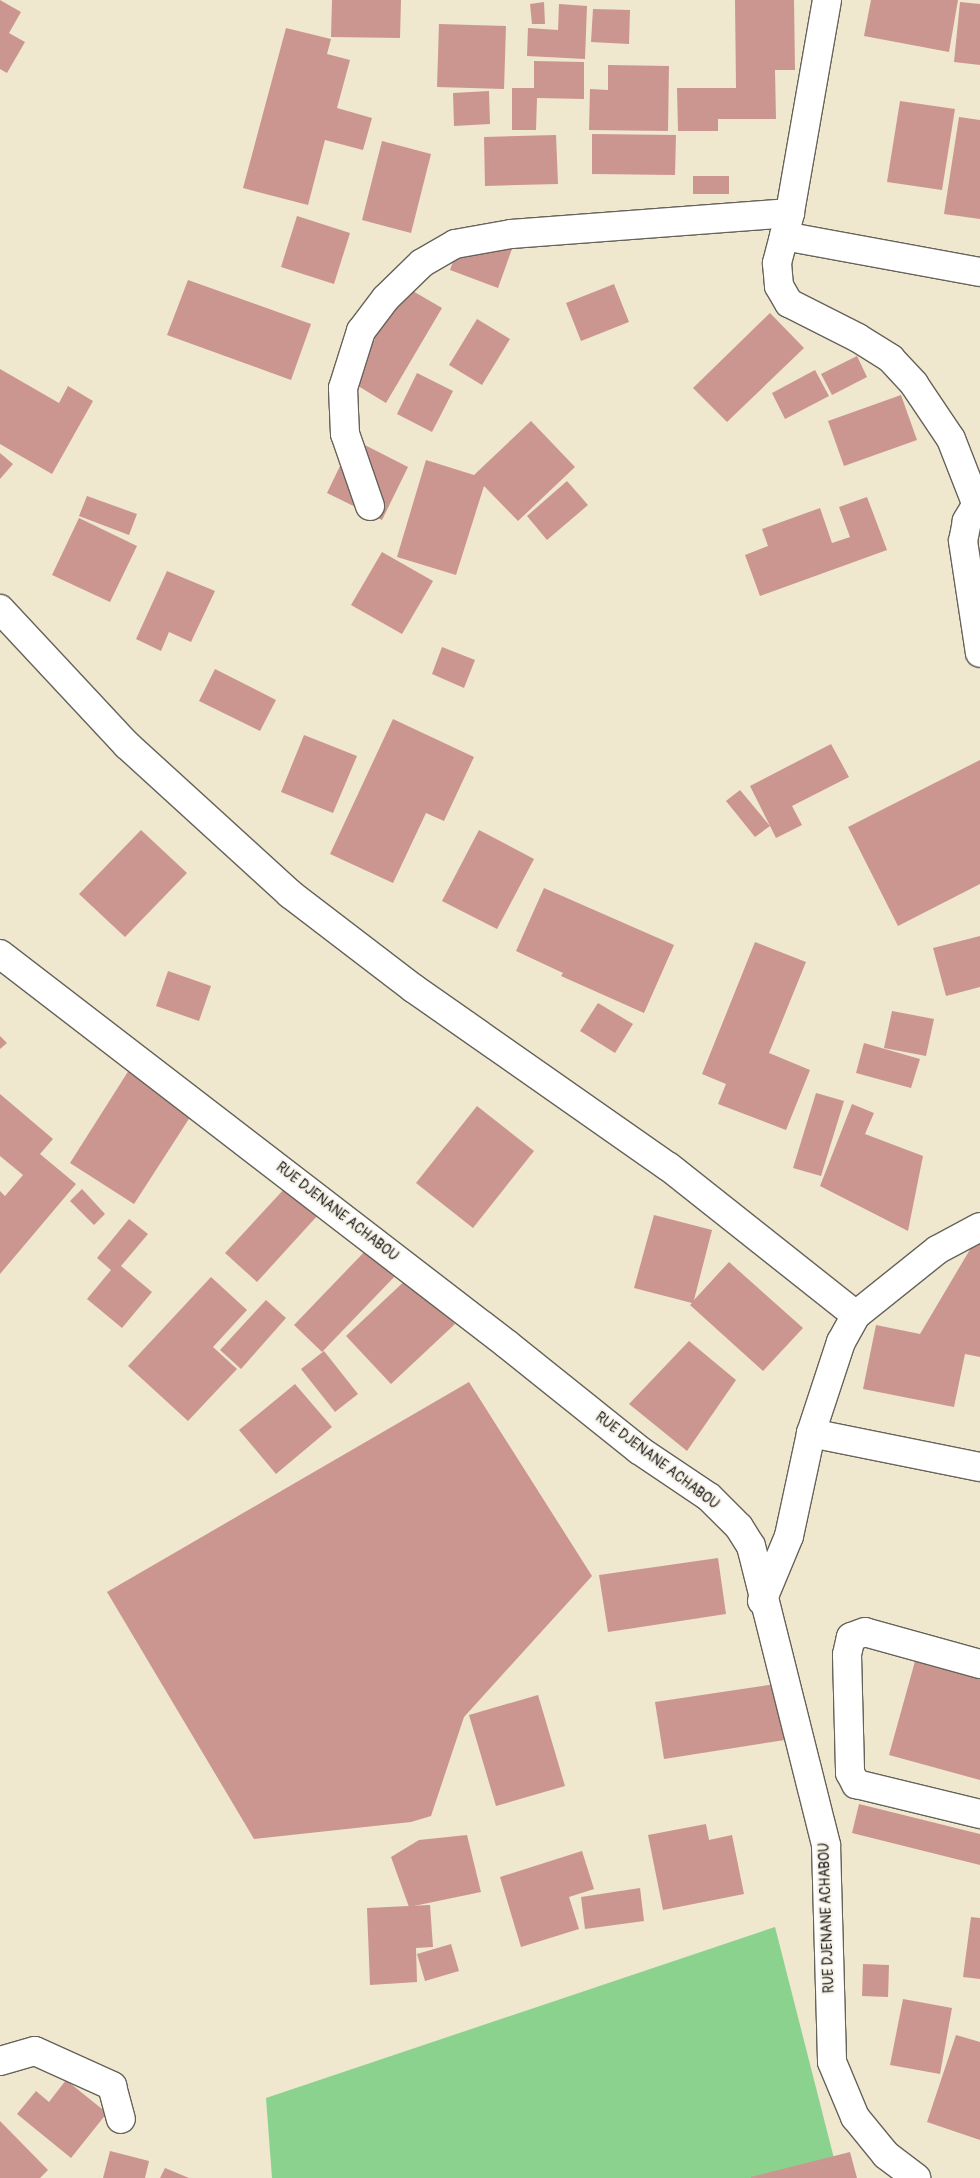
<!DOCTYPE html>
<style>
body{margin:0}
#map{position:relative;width:980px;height:2178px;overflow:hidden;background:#efe7ce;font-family:Pangolin,sans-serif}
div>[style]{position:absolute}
.green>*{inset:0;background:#8ad28e}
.building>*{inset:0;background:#cc9690}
.roads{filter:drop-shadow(1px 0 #66635a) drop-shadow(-1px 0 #66635a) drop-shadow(0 1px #66635a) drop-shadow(0 -1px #66635a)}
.minor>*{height:28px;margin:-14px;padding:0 14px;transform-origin:14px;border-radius:14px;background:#fff}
.tertiary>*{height:28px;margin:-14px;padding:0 14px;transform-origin:14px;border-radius:14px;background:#fff}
.secondary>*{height:28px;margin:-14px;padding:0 14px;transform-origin:14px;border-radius:14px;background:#fff}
span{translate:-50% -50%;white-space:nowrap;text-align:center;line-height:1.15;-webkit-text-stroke:4px #f7f3e8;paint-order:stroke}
.street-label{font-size:14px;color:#1c1c1c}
</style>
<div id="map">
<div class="green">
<div style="clip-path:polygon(775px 1927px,839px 2178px,272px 2178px,266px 2098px)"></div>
</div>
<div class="building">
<div style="clip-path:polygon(0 0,21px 12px,9px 33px,25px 42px,7px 73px,0 69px)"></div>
<div style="clip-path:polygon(332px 0,401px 0,400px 38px,331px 37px)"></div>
<div style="clip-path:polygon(735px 0,794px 0,795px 70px,775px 70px,776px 119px,718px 119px,718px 131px,678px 131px,677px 88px,736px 88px)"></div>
<div style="clip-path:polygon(871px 0,958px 0,949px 52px,864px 36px)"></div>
<div style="clip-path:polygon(544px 2px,545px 24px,532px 24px,530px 4px)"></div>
<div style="clip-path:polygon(960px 2px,980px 4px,980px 65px,954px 62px)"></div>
<div style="clip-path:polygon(559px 4px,587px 6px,585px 59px,527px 56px,528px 28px,558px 30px)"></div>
<div style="clip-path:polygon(593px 9px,630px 10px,629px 44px,591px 42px)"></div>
<div style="clip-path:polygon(439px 24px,506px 26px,504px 89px,437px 87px)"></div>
<div style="clip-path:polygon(286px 28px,331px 39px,327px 54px,350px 60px,337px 108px,372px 118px,363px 150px,325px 140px,308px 205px,243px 188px)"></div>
<div style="clip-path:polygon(534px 61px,584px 62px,584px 99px,537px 98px,536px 130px,512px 130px,512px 88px,534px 88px)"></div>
<div style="clip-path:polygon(608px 65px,669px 66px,668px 131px,589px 130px,590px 89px,608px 90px)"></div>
<div style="clip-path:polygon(489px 91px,490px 124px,454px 126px,453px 93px)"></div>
<div style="clip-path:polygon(900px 101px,955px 109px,942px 190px,887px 182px)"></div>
<div style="clip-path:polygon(959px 117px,980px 120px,980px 219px,944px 214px)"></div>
<div style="clip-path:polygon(592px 134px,676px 135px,675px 175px,592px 174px)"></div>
<div style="clip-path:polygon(556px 135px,558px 184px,485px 186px,484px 137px)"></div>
<div style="clip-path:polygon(382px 141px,431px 154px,411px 233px,362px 220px)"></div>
<div style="clip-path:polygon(693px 176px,729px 176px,729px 194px,693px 194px)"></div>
<div style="clip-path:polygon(297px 216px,350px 233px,334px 284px,281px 267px)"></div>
<div style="clip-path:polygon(465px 229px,513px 246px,498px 288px,450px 270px)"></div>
<div style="clip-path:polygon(188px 280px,311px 324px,291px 380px,167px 335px)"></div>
<div style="clip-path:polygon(394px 280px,442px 308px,386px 403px,350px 381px,375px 339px,364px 332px)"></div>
<div style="clip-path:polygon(614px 284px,629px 322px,581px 341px,566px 303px)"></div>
<div style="clip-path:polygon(770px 313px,804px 348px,727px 422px,693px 388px)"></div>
<div style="clip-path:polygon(477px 319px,510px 339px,482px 385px,449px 365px)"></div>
<div style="clip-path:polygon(857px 356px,867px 377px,832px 395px,821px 374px)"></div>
<div style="clip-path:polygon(0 369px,59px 403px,68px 386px,93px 401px,52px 474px,0 444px)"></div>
<div style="clip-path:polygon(815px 370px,829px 396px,785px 419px,772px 393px)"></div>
<div style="clip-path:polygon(417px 373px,453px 391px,432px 432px,397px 414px)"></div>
<div style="clip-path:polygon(901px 395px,917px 440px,844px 466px,828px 421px)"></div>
<div style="clip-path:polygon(531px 421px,575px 467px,518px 521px,484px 486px,456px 575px,397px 557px,426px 460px,474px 475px)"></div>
<div style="clip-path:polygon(353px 439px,408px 467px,382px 520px,327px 493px)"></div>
<div style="clip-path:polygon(0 453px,13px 464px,0 479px)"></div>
<div style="clip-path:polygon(567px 481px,588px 505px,547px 540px,527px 516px)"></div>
<div style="clip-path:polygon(87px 496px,137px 514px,129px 535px,79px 516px)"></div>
<div style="clip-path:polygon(867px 497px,887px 550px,760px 596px,745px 555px,768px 546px,762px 529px,820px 508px,832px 543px,850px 537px,839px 507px)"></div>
<div style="clip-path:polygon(79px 518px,137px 546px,110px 602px,52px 575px)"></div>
<div style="clip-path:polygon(382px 552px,433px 581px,402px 634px,351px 605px)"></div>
<div style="clip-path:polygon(167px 571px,215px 591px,191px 642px,169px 632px,161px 651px,136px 639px)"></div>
<div style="clip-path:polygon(442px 647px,475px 660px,464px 688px,432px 674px)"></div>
<div style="clip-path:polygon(215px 669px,276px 700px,260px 731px,199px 701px)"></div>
<div style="clip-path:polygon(393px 719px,474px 757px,444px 821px,426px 813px,393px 883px,330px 854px)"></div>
<div style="clip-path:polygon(304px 735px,357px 756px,333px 813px,281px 792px)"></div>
<div style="clip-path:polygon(831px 744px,849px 777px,792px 806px,802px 825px,776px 838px,750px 786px)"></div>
<div style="clip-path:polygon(980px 760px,980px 884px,898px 926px,848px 827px)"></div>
<div style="clip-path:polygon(740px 790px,770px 826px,755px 837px,726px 801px)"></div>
<div style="clip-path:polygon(141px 830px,187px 873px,125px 937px,79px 894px)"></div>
<div style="clip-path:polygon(479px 830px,534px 859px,497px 929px,442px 901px)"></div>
<div style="clip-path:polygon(544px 888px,674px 945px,644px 1013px,561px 976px,563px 973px,516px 951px)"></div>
<div style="clip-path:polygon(980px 936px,980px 987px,946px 996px,933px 948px)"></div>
<div style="clip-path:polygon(755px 942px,806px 962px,769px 1053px,810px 1070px,786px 1130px,718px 1104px,726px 1084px,702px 1074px)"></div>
<div style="clip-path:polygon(168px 971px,211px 986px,199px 1021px,156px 1006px)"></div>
<div style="clip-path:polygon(598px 1003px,633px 1024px,615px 1053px,580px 1031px)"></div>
<div style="clip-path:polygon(892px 1011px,934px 1019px,926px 1056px,884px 1048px)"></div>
<div style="clip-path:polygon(0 1036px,7px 1043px,0 1049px)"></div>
<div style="clip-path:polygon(864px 1043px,920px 1059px,911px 1088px,856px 1073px)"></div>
<div style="clip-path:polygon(129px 1070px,194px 1111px,134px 1204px,70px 1163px)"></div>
<div style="clip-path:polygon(816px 1093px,844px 1101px,821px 1176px,793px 1168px)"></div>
<div style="clip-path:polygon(0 1094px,53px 1139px,40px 1154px,76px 1184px,0 1274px,0 1191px,5px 1196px,23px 1175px,0 1156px)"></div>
<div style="clip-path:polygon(852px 1104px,874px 1113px,865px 1134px,923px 1156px,908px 1231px,820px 1186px)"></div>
<div style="clip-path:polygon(477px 1106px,534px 1151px,473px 1228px,416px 1183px)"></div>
<div style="clip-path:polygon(286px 1187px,318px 1215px,257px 1282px,225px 1253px)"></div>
<div style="clip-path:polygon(82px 1189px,105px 1214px,94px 1225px,70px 1201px)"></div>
<div style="clip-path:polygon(654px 1215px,712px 1230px,694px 1300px,729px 1262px,803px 1328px,763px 1371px,690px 1305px,692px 1303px,634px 1288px)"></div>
<div style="clip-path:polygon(129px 1219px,148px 1234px,121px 1266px,152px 1292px,122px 1328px,87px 1299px,111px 1270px,97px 1258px)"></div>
<div style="clip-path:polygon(975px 1241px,980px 1241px,980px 1357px,965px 1354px,954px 1407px,863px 1389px,876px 1325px,920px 1334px)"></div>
<div style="clip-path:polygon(369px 1247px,397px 1274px,322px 1352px,294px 1325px)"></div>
<div style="clip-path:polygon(410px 1276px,455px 1324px,391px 1384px,346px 1336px)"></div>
<div style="clip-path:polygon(211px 1277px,247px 1310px,213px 1347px,237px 1369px,188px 1421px,128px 1366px)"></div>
<div style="clip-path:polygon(266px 1300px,286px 1318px,241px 1369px,220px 1350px)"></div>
<div style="clip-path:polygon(689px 1341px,736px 1380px,687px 1451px,629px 1404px)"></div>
<div style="clip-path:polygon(324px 1351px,358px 1394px,335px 1412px,301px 1369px)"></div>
<div style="clip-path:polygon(469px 1382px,592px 1576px,464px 1717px,431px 1816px,411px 1822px,254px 1839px,107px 1592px)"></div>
<div style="clip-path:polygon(295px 1384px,332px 1427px,276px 1474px,239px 1430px)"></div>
<div style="clip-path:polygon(718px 1558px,726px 1614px,608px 1632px,599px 1575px)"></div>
<div style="clip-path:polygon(917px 1654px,980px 1669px,980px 1780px,889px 1755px)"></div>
<div style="clip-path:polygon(776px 1684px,785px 1740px,664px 1759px,655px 1702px)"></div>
<div style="clip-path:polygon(538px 1695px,565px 1786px,496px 1806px,469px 1715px)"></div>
<div style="clip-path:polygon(859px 1804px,980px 1834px,980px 1865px,852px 1833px)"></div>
<div style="clip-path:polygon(706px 1824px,709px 1840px,732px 1835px,744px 1894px,663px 1910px,648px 1835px)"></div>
<div style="clip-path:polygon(467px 1835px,481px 1892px,409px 1907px,391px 1857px,419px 1840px)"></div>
<div style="clip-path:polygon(582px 1851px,594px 1889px,569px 1897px,579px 1929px,521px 1947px,500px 1877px)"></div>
<div style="clip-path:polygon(640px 1888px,644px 1921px,585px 1929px,581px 1897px)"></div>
<div style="clip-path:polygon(430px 1905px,433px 1947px,416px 1948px,417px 1982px,370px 1985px,367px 1908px)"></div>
<div style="clip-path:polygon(971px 1917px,980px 1918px,980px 1979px,963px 1977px)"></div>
<div style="clip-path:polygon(451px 1944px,459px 1971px,425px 1981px,417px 1954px)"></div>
<div style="clip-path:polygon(863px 1964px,889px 1965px,888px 1997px,862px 1996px)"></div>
<div style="clip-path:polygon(903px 1999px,952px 2008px,940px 2074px,890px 2065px)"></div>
<div style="clip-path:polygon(956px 2035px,980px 2042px,980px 2140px,927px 2122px)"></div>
<div style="clip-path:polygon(66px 2080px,107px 2113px,71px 2158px,17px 2114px,36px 2091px,49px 2102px)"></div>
<div style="clip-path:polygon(0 2121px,48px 2170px,40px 2178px,0 2178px)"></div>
<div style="clip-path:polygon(110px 2151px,149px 2161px,145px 2178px,103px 2178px)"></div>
<div style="clip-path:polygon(850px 2152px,857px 2178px,751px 2178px,751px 2177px)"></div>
<div style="clip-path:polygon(165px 2168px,189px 2178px,160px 2178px)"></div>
</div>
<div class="roads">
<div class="minor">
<div style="left:827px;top:0;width:216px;rotate:99.9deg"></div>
<div style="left:790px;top:213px;width:52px;rotate:104.6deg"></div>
<div style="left:777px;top:263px;width:23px;rotate:85deg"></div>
<div style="left:779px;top:286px;width:20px;rotate:60deg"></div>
<div style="left:789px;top:303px;width:77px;rotate:26.9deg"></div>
<div style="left:858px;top:338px;width:39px;rotate:32deg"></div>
<div style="left:891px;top:359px;width:34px;rotate:47deg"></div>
<div style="left:914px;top:384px;width:66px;rotate:56.1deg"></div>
<div style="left:951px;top:439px;width:69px;rotate:68.7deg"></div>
<div style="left:784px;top:236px;width:199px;rotate:10.4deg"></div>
<div style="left:370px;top:506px;width:76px;rotate:-109.1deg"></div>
<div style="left:345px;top:434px;width:46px;rotate:-92.5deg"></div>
<div style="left:343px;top:388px;width:60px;rotate:-72.5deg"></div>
<div style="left:361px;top:331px;width:41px;rotate:-52.9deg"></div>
<div style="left:386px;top:298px;width:50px;rotate:-44.2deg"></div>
<div style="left:422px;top:263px;width:38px;rotate:-30deg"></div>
<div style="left:455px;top:244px;width:57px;rotate:-10.1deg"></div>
<div style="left:511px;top:234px;width:280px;rotate:-4.3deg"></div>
<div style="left:0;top:609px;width:186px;rotate:47deg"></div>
<div style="left:127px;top:745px;width:221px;rotate:42.4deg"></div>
<div style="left:290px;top:894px;width:155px;rotate:37.4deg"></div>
<div style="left:413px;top:988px;width:312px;rotate:35deg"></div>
<div style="left:669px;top:1167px;width:238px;rotate:38.4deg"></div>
<div style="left:811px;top:1433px;width:172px;rotate:11.4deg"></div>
<div style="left:980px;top:1664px;width:119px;rotate:-164.5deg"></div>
<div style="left:865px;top:1632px;width:15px;rotate:160deg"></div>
<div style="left:851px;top:1637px;width:18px;rotate:103deg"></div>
<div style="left:847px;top:1655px;width:118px;rotate:88.5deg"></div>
<div style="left:850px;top:1773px;width:13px;rotate:61deg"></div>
<div style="left:856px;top:1784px;width:128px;rotate:13.6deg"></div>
<div style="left:0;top:2061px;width:36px;rotate:-16deg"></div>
<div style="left:35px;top:2051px;width:85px;rotate:24.4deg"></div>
<div style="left:112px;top:2086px;width:34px;rotate:75deg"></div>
</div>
<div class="tertiary">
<div style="left:980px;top:499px;width:26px;rotate:121deg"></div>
<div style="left:967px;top:521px;width:20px;rotate:101deg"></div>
<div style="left:963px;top:541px;width:113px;rotate:81.4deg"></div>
<div style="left:762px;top:1601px;width:70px;rotate:-67.4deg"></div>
<div style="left:789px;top:1536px;width:105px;rotate:-77.9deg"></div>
<div style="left:811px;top:1433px;width:96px;rotate:-71.8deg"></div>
<div style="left:841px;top:1342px;width:31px;rotate:-61deg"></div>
<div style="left:856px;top:1315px;width:104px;rotate:-38.7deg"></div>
<div style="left:937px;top:1250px;width:49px;rotate:-28.1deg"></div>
</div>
<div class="secondary">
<div style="left:0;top:954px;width:641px;rotate:37.58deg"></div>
<div style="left:508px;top:1345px;width:168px;rotate:38.7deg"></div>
<div style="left:639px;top:1450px;width:84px;rotate:33.9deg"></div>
<div style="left:709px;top:1497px;width:42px;rotate:45deg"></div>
<div style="left:739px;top:1527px;width:22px;rotate:58deg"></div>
<div style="left:751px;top:1546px;width:308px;rotate:75.9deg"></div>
<div style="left:826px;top:1845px;width:217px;rotate:88.4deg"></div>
<div style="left:832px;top:2062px;width:60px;rotate:67.3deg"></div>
<div style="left:855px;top:2117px;width:49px;rotate:50.8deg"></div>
<div style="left:886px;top:2155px;width:38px;rotate:37deg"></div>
</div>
</div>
<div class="street-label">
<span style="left:337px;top:1212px;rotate:38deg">RUE DJENANE ACHABOU</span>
<span style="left:657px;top:1461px;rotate:37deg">RUE DJENANE ACHABOU</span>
<span style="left:827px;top:1918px;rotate:-92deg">RUE DJENANE ACHABOU</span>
</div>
</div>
